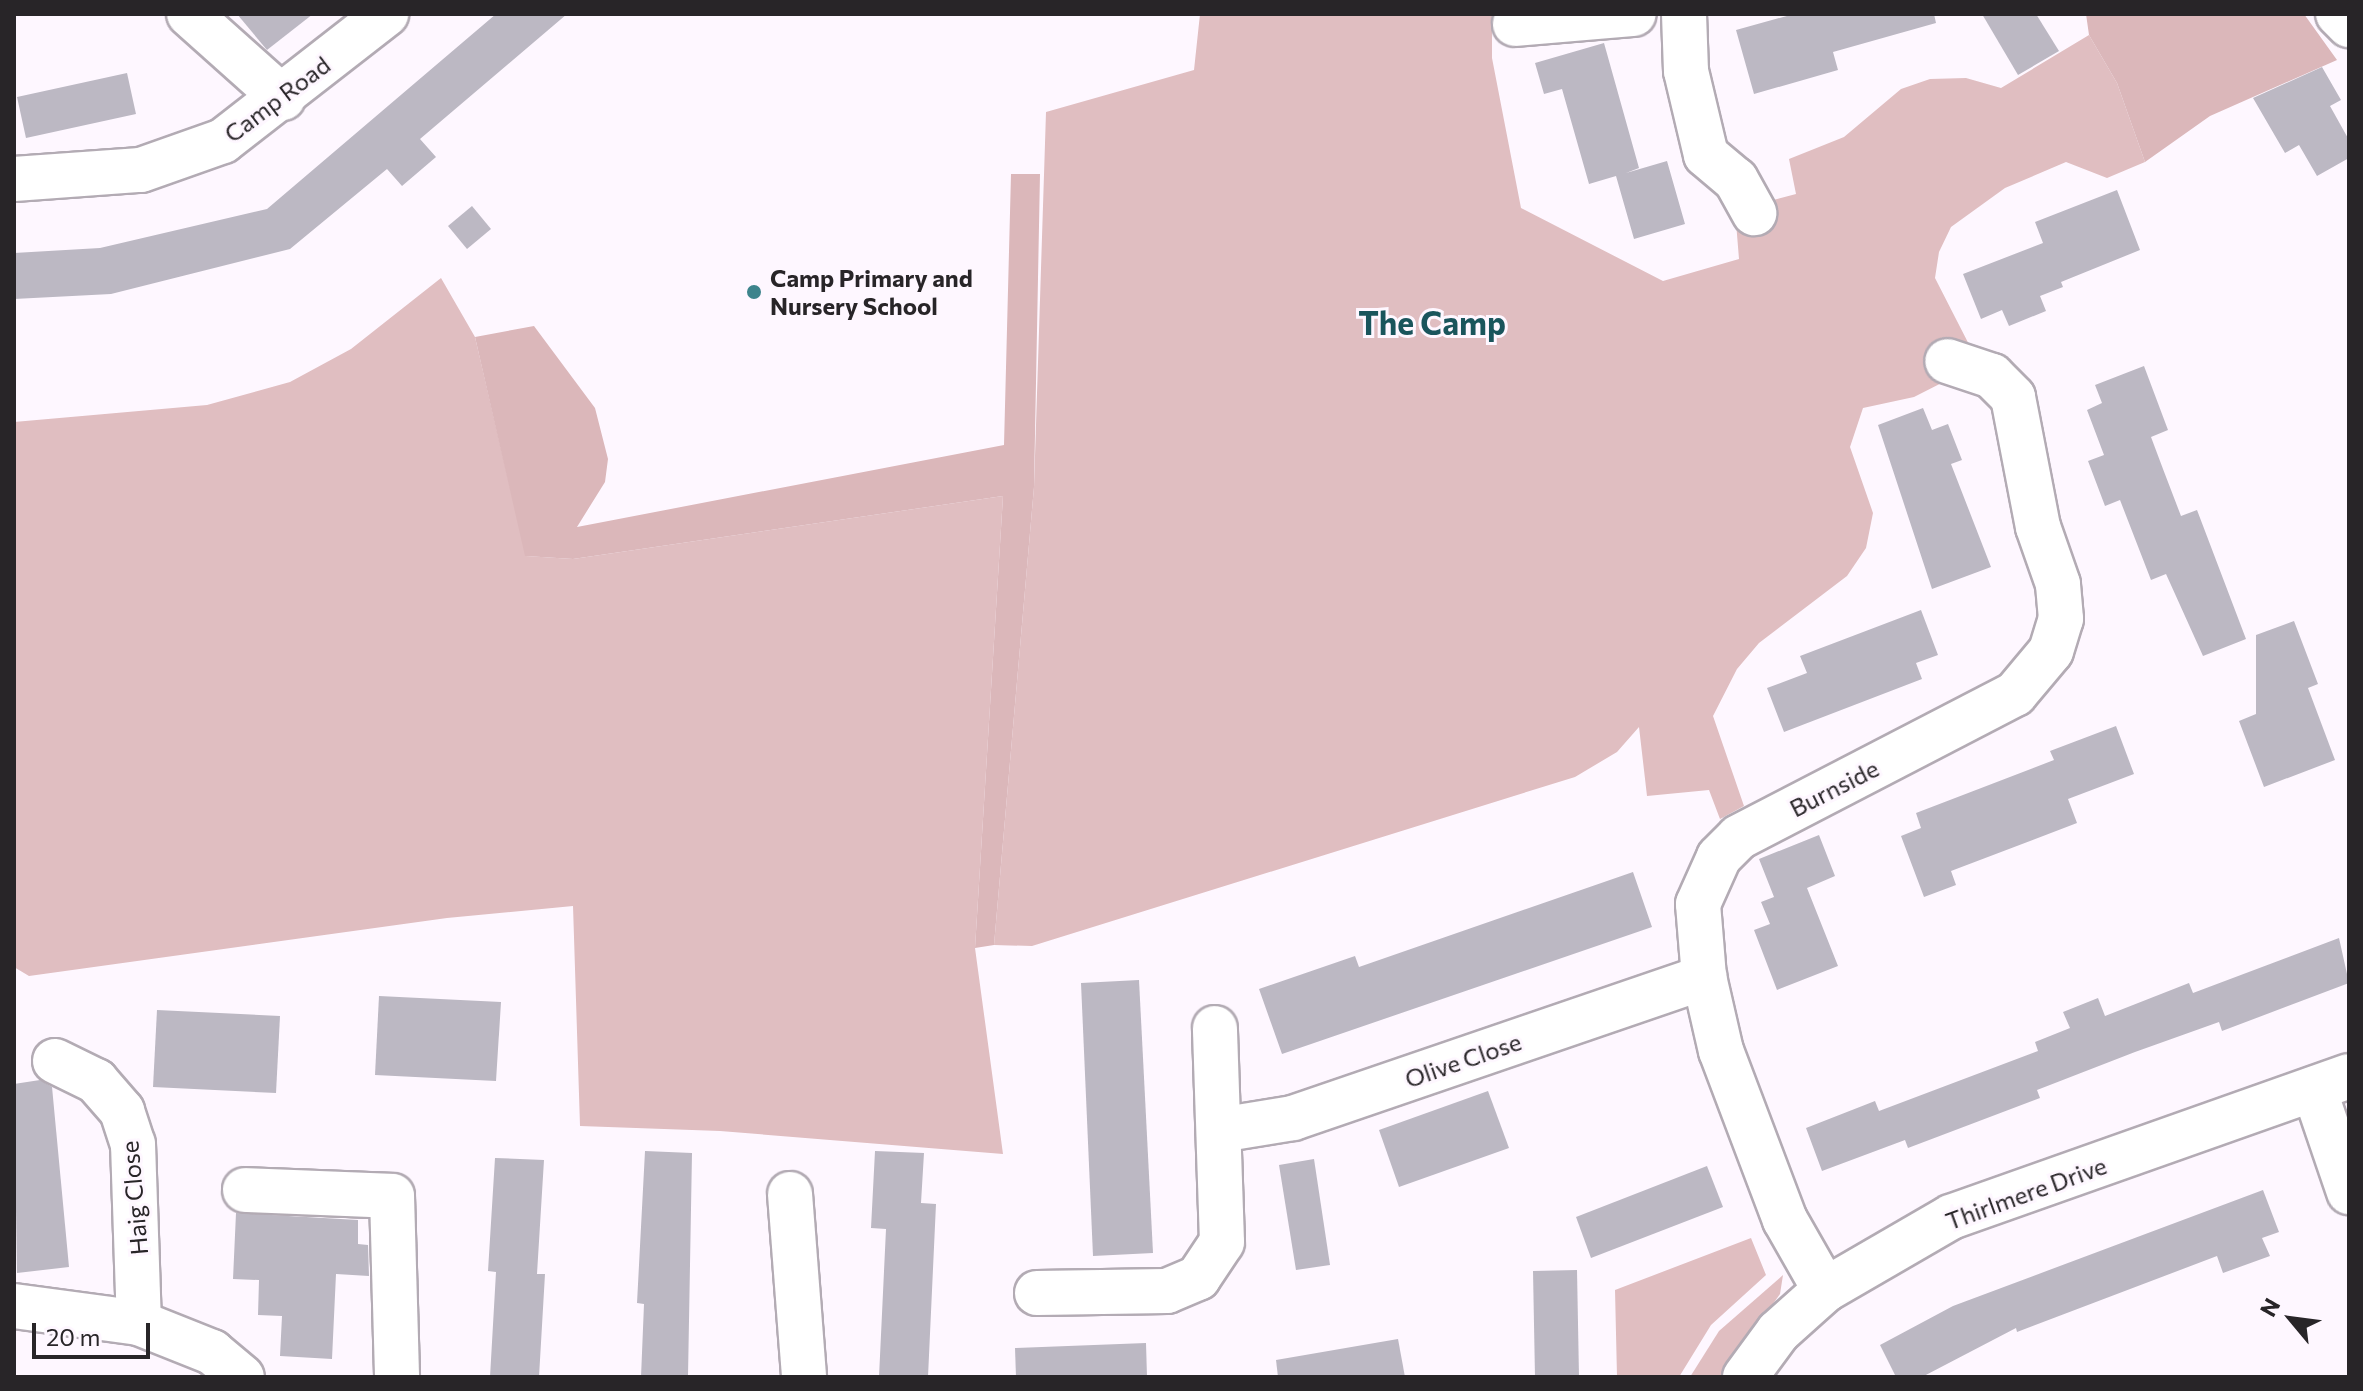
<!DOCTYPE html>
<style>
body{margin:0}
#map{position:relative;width:2363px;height:1391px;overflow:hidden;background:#fef7ff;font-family:Commissioner,sans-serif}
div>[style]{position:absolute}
.green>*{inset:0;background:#e0bec1}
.forest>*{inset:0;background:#dbb7ba}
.building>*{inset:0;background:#bcb8c3}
.roads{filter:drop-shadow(2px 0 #b3abb4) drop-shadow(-2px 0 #b3abb4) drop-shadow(0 2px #b3abb4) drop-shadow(0 -2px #b3abb4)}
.minor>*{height:44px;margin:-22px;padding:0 22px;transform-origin:22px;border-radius:22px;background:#fff}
.dots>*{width:22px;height:22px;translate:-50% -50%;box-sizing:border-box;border:4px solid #fef7ff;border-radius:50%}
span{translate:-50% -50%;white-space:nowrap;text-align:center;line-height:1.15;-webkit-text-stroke:6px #fef7ff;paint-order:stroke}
.street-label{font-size:24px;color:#282528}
.poi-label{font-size:24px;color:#282528;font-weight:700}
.left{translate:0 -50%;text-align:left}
.district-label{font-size:32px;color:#1a555c;font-weight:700}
.frame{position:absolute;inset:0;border:16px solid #282528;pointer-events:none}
.north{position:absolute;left:2251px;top:1279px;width:80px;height:80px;-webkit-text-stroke:6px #fef7ff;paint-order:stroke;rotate:299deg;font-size:22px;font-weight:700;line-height:32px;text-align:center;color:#282528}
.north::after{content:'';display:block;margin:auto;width:28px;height:36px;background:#282528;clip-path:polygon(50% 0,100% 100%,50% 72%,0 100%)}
.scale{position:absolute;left:32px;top:1323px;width:118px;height:36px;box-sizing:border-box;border:4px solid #282528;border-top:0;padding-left:10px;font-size:24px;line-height:28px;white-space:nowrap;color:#282528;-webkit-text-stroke:6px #fef7ff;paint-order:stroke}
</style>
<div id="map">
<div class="green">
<div style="clip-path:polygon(1200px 14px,1492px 14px,1492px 58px,1521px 208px,1663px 281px,1739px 259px,1735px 210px,1796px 194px,1789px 159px,1844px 137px,1901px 89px,1930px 79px,1966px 78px,2001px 88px,2089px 35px,2117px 83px,2145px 162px,2107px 178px,2066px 162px,2005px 188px,1951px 227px,1939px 252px,1935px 278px,1979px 364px,1914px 397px,1863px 408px,1850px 447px,1873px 513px,1866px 548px,1847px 576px,1759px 643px,1737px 669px,1713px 716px,1744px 806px,1720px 819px,1709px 790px,1647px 796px,1639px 727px,1617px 752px,1575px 777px,1032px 946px,994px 945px,1034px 487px,1046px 112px,1194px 70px)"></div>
<div style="clip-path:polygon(441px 278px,475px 337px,526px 556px,573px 559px,1003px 496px,975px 948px,1003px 1154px,720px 1131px,580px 1126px,573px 906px,447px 918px,29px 976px,14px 967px,14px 422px,207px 405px,290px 382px,351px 349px)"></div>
<div style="clip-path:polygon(1751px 1238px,1766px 1275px,1711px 1325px,1679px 1377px,1617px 1377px,1615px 1290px)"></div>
<div style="clip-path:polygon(1783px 1275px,1780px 1294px,1721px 1377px,1690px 1377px,1719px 1331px)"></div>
</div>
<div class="forest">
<div style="clip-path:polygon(2086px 14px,2304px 14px,2337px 60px,2210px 116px,2145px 162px,2117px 83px,2089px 35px)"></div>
<div style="clip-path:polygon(1011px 174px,1040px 174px,1034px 487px,994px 945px,975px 948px,1003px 496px,573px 559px,525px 556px,475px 337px,534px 326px,595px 408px,608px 459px,605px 482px,577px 527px,1004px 445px)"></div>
</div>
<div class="building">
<div style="clip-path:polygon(237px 14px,313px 14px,267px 50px)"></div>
<div style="clip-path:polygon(496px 14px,567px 14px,420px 139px,436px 157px,402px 186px,387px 169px,290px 249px,111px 294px,14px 299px,14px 253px,100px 248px,267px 209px)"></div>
<div style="clip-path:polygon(1794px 14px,1934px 14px,1936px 23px,1833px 52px,1838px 70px,1754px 94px,1736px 30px)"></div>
<div style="clip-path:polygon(1982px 14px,2036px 14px,2059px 51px,2018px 75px)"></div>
<div style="clip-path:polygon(1604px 43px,1639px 168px,1626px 173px,1667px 161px,1685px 224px,1634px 239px,1616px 176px,1589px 184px,1562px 89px,1544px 94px,1535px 63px)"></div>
<div style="clip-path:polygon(2322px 67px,2341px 100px,2330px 106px,2349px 140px,2349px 158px,2317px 176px,2299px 145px,2285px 153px,2253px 98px)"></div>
<div style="clip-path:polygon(127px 73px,136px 114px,26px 138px,17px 97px)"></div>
<div style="clip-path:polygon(2117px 190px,2140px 250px,2061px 282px,2063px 287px,2040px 296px,2046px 311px,2009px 326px,2002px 310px,1981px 319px,1963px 274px,2043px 243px,2035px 222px)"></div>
<div style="clip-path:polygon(472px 206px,491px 229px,467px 249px,448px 226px)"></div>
<div style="clip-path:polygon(2144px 366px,2168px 430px,2151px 437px,2163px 469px,2181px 516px,2197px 510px,2246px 639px,2203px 656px,2166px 574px,2151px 580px,2120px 500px,2105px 506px,2088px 461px,2104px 455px,2087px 410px,2102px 403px,2095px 385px)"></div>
<div style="clip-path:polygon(1923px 408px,1932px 430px,1948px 424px,1962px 460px,1951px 464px,1991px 567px,1932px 589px,1878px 425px)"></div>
<div style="clip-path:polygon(1921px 610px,1938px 655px,1916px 663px,1922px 679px,1784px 732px,1767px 688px,1807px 673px,1800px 656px)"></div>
<div style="clip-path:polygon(2294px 621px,2318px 684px,2308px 688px,2335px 760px,2264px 787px,2239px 721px,2256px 714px,2256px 635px)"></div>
<div style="clip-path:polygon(2116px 726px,2134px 774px,2068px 799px,2077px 823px,1951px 871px,1956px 885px,1924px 897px,1901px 836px,1921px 828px,1916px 813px,2054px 760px,2050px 751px)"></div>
<div style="clip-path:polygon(1819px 835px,1835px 876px,1807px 888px,1838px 966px,1777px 990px,1754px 930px,1770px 924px,1761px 902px,1774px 897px,1759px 859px)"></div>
<div style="clip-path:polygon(1633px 872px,1652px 927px,1282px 1054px,1259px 989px,1355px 956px,1359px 967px)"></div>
<div style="clip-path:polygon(2339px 938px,2349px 983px,2222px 1031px,2219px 1022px,2135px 1052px,2037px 1090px,2040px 1098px,1908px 1148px,1905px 1140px,1822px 1171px,1806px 1128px,1875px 1101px,1879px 1111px,2038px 1051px,2035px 1042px,2070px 1028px,2063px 1012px,2098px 998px,2105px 1016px,2189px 983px,2193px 993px)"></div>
<div style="clip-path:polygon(1139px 980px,1153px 1253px,1093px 1256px,1081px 983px)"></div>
<div style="clip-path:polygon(379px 996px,501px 1002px,496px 1081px,375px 1075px)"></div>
<div style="clip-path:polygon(157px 1010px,280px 1016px,276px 1093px,153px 1087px)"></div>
<div style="clip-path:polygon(40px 1080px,52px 1087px,69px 1267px,17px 1273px,14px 1084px)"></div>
<div style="clip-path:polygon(1488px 1091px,1509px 1148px,1399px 1187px,1379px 1130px)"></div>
<div style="clip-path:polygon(645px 1151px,692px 1153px,688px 1377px,641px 1377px,644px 1304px,637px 1303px)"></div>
<div style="clip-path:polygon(875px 1151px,924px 1153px,921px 1203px,936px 1204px,928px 1377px,879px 1377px,886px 1229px,871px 1228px)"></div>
<div style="clip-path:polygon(495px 1158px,544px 1160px,537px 1274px,545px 1274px,539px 1377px,490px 1377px,496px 1272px,488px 1271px)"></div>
<div style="clip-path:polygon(1314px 1159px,1330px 1265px,1296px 1270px,1279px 1165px)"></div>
<div style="clip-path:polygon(1707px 1166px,1723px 1207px,1591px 1258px,1576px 1217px)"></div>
<div style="clip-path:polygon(2263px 1190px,2279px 1232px,2262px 1238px,2270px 1256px,2223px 1273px,2217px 1256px,2017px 1332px,2016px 1328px,1922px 1377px,1896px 1377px,1880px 1345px,1953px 1306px)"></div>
<div style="clip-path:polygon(236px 1213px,358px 1220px,358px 1244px,368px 1245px,369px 1276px,336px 1274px,332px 1359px,280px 1356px,282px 1316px,258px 1315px,259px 1280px,233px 1279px)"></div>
<div style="clip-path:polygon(1577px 1270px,1579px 1377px,1535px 1377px,1533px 1271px)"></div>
<div style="clip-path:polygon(1398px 1339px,1405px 1377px,1278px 1377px,1276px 1360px)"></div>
<div style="clip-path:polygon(1146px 1343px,1147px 1377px,1016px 1377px,1015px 1348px)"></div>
</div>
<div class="roads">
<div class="minor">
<div style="left:189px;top:14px;width:126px;rotate:41.8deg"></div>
<div style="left:1684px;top:14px;width:57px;rotate:88deg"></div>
<div style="left:1686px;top:71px;width:86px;rotate:76.6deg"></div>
<div style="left:1706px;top:155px;width:39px;rotate:40deg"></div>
<div style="left:1736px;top:180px;width:38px;rotate:61deg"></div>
<div style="left:2338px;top:14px;width:16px;rotate:45deg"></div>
<div style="left:1515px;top:24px;width:119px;rotate:-4.8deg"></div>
<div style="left:14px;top:179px;width:127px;rotate:-4.1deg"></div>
<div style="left:141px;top:170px;width:87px;rotate:-19.5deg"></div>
<div style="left:223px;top:141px;width:207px;rotate:-37.9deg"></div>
<div style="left:55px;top:1061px;width:46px;rotate:26deg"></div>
<div style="left:96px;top:1081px;width:40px;rotate:49deg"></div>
<div style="left:122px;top:1111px;width:35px;rotate:72deg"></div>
<div style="left:133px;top:1144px;width:179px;rotate:88.1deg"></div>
<div style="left:139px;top:1323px;width:79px;rotate:21.7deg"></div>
<div style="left:212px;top:1352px;width:39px;rotate:40deg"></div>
<div style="left:2314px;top:1089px;width:109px;rotate:71.2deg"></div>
<div style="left:1220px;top:1130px;width:74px;rotate:-9.3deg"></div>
<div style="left:1293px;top:1118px;width:435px;rotate:-18.9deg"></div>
<div style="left:245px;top:1190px;width:147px;rotate:2.3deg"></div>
<div style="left:392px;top:1196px;width:181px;rotate:88.4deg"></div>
<div style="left:790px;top:1194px;width:184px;rotate:85.6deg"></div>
<div style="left:1825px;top:1290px;width:81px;rotate:-119.7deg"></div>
<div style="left:1785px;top:1220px;width:181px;rotate:-110.7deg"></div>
<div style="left:1721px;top:1051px;width:76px;rotate:-102.9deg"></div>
<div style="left:1704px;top:977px;width:73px;rotate:-94.7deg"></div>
<div style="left:1698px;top:904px;width:51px;rotate:-65.9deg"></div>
<div style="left:1719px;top:857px;width:28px;rotate:-45deg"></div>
<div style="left:1739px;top:837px;width:311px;rotate:-27.4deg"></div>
<div style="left:2015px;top:694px;width:56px;rotate:-50.1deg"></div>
<div style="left:2051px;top:651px;width:34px;rotate:-73deg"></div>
<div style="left:2061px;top:619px;width:35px;rotate:-95deg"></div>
<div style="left:2058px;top:584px;width:60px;rotate:-109.3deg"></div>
<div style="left:2038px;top:527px;width:132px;rotate:-100.9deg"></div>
<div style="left:2013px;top:397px;width:30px;rotate:-135deg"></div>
<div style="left:1992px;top:376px;width:47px;rotate:-161.6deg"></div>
<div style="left:1037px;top:1293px;width:130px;rotate:-0.9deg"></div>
<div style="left:1167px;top:1291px;width:34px;rotate:-23deg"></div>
<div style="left:1198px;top:1278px;width:43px;rotate:-56.3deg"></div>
<div style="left:1222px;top:1242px;width:214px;rotate:-91.9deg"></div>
<div style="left:14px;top:1306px;width:126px;rotate:7.7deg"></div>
<div style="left:1745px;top:1377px;width:56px;rotate:-53.7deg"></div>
<div style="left:1778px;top:1332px;width:63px;rotate:-41.8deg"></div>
<div style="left:1825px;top:1290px;width:146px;rotate:-30.1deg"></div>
<div style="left:1951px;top:1217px;width:422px;rotate:-19.5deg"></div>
</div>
</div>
<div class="dots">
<div style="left:754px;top:292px;background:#3d848c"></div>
</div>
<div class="street-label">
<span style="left:277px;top:99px;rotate:-37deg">Camp Road</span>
<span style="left:1834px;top:788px;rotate:-27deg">Burnside</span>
<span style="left:1463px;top:1060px;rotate:-19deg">Olive Close</span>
<span style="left:2026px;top:1193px;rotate:-20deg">Thirlmere Drive</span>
<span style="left:134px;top:1198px;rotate:-95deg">Haig Close</span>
</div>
<div class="poi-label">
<span class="left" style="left:770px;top:292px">Camp Primary and<br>Nursery School</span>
</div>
<div class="district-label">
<span style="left:1432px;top:322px">The Camp</span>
</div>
<div class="frame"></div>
<div class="north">N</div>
<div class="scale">20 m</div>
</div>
